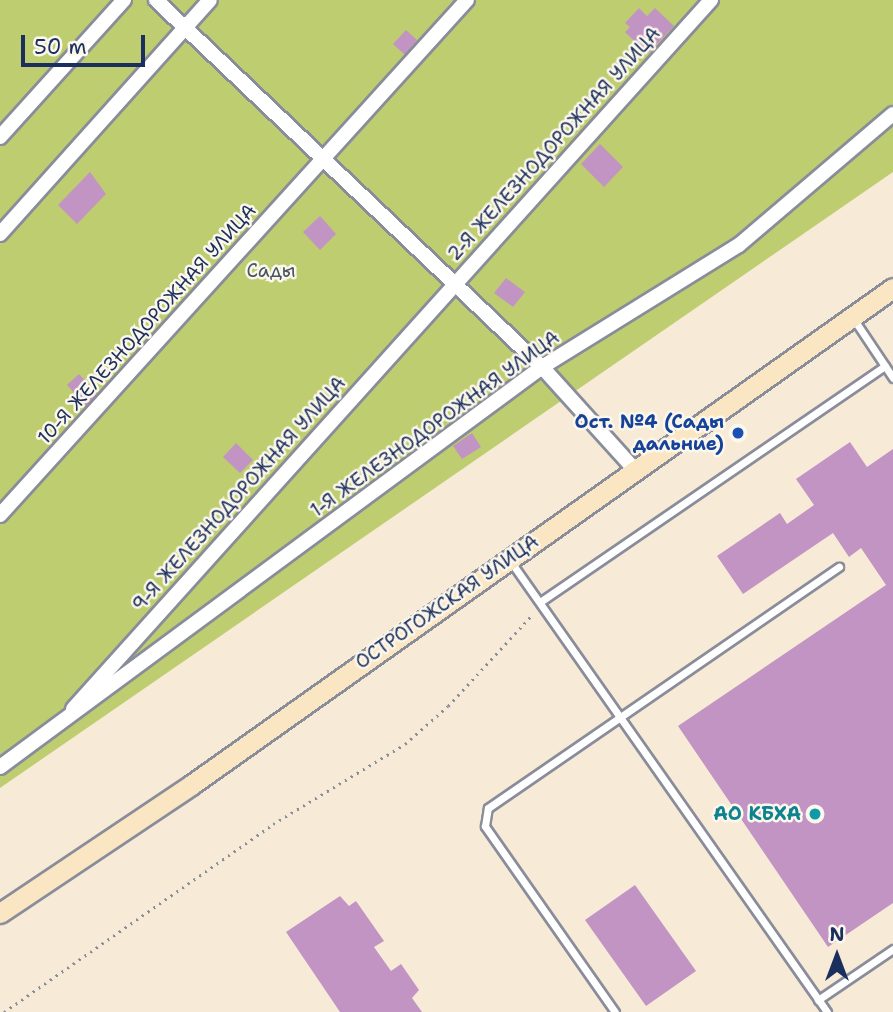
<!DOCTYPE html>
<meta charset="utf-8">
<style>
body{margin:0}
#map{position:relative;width:893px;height:1012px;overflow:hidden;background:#f7ebd7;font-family:"Shantell Sans",sans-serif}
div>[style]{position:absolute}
.green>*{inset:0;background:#becd6f}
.building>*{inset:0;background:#c294c3}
.path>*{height:2.5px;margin-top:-1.25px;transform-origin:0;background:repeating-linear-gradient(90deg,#898d9a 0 2px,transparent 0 7px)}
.roads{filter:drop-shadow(2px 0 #898d9a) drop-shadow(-2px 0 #898d9a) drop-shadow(0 2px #898d9a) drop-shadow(0 -2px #898d9a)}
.lane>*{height:7px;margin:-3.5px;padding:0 3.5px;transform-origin:3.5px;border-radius:3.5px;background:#fff}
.street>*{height:14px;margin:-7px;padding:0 7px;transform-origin:7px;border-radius:7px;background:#fff}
.secondary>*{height:19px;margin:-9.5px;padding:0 9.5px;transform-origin:9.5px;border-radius:9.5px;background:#fbe6c4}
.dots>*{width:19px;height:19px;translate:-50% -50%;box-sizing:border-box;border:4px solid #fbf7ec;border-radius:50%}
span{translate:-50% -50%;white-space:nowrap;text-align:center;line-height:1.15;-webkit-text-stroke:5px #fbf7ec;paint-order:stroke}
.street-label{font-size:19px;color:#1b2f5e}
.park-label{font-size:19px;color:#445662}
.transit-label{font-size:19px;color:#164399;font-weight:700}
.right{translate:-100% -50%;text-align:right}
.culture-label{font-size:19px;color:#0d838f;font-weight:700}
.north{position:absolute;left:802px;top:921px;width:70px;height:70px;-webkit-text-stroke:5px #fbf7ec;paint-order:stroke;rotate:0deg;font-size:19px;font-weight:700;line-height:28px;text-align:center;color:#1b2f5e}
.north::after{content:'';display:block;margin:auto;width:24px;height:32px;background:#1b2f5e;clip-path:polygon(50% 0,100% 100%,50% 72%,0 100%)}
.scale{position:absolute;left:21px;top:35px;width:124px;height:32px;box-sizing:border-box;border:4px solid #1b2f5e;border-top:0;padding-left:9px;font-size:21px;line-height:24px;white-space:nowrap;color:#1b2f5e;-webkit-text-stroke:5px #fbf7ec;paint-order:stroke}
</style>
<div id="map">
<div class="green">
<div style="clip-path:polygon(0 0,893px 0,893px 172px,0 788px)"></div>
</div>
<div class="building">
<div style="clip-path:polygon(639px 8px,647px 16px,655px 8px,674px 26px,648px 54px,625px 32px,630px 27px,625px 23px)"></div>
<div style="clip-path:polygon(406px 30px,417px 40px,405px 55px,393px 44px)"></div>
<div style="clip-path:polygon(600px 144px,623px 167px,604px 187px,581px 164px)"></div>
<div style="clip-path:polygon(90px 172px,106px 194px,77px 224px,58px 205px)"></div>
<div style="clip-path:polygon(320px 216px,336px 234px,320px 250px,303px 232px)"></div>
<div style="clip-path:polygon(506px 278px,525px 292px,513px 307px,494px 293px)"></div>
<div style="clip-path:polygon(79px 374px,97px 394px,86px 406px,67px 385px)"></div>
<div style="clip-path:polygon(472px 433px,481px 447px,462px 459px,453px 446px)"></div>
<div style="clip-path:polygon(850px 442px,867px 467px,893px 449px,893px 903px,828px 947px,678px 726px,886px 585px,861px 548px,849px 557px,833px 533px,743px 594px,717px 556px,780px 513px,787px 524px,814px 505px,796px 479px)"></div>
<div style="clip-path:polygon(236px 443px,253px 460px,240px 473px,223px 457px)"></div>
<div style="clip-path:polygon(635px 885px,696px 971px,646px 1006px,585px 920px)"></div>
<div style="clip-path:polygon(340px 896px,349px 906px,356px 901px,384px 941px,374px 947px,391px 971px,401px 964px,419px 990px,412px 998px,422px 1012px,340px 1012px,286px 932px)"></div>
</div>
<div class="path">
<div style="left:4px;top:1012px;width:328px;rotate:-34.9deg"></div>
<div style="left:273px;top:824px;width:154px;rotate:-31.2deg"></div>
<div style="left:405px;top:744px;width:57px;rotate:-41.5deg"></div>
<div style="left:448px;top:706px;width:125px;rotate:-47.3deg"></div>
</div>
<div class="roads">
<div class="lane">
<div style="left:853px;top:318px;width:72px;rotate:56.3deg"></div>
<div style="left:511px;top:562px;width:550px;rotate:54.92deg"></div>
<div style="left:540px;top:602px;width:418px;rotate:-34.4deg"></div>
<div style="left:818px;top:1000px;width:91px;rotate:-34.2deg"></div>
<div style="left:615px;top:1012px;width:227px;rotate:-125deg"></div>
<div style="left:485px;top:826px;width:18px;rotate:-81deg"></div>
<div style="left:488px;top:808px;width:426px;rotate:-34.5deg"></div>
</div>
<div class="street">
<div style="left:156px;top:0;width:533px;rotate:43.55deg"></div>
<div style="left:542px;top:367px;width:139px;rotate:47.9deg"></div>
<div style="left:0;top:137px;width:185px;rotate:-47.9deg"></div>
<div style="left:0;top:234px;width:314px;rotate:-48.1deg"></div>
<div style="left:0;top:515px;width:695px;rotate:-47.8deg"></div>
<div style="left:73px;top:709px;width:954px;rotate:-48.02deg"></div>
<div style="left:0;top:767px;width:674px;rotate:-36.43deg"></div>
<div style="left:542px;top:367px;width:232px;rotate:-31.8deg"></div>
<div style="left:739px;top:245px;width:202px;rotate:-40.4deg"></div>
</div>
<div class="secondary">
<div style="left:0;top:913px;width:230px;rotate:-33.8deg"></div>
<div style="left:191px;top:785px;width:860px;rotate:-35.3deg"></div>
</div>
</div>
<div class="dots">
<div style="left:738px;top:433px;background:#1a4fb4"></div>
<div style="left:815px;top:814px;background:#0f9aa8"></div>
</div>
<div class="street-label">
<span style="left:554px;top:144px;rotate:-48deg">2-Я ЖЕЛЕЗНОДОРОЖНАЯ УЛИЦА</span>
<span style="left:147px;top:324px;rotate:-48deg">10-Я ЖЕЛЕЗНОДОРОЖНАЯ УЛИЦА</span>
<span style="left:435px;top:424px;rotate:-36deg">1-Я ЖЕЛЕЗНОДОРОЖНАЯ УЛИЦА</span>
<span style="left:239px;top:494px;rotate:-48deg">9-Я ЖЕЛЕЗНОДОРОЖНАЯ УЛИЦА</span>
<span style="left:447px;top:602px;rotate:-35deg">ОСТРОГОЖСКАЯ УЛИЦА</span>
</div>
<div class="park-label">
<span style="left:271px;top:271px">Сады</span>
</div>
<div class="transit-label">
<span class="right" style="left:724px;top:433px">Ост. №4 (Сады<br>дальние)</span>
</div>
<div class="culture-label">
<span class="right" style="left:801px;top:814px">АО КБХА</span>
</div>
<div class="north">N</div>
<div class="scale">50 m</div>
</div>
